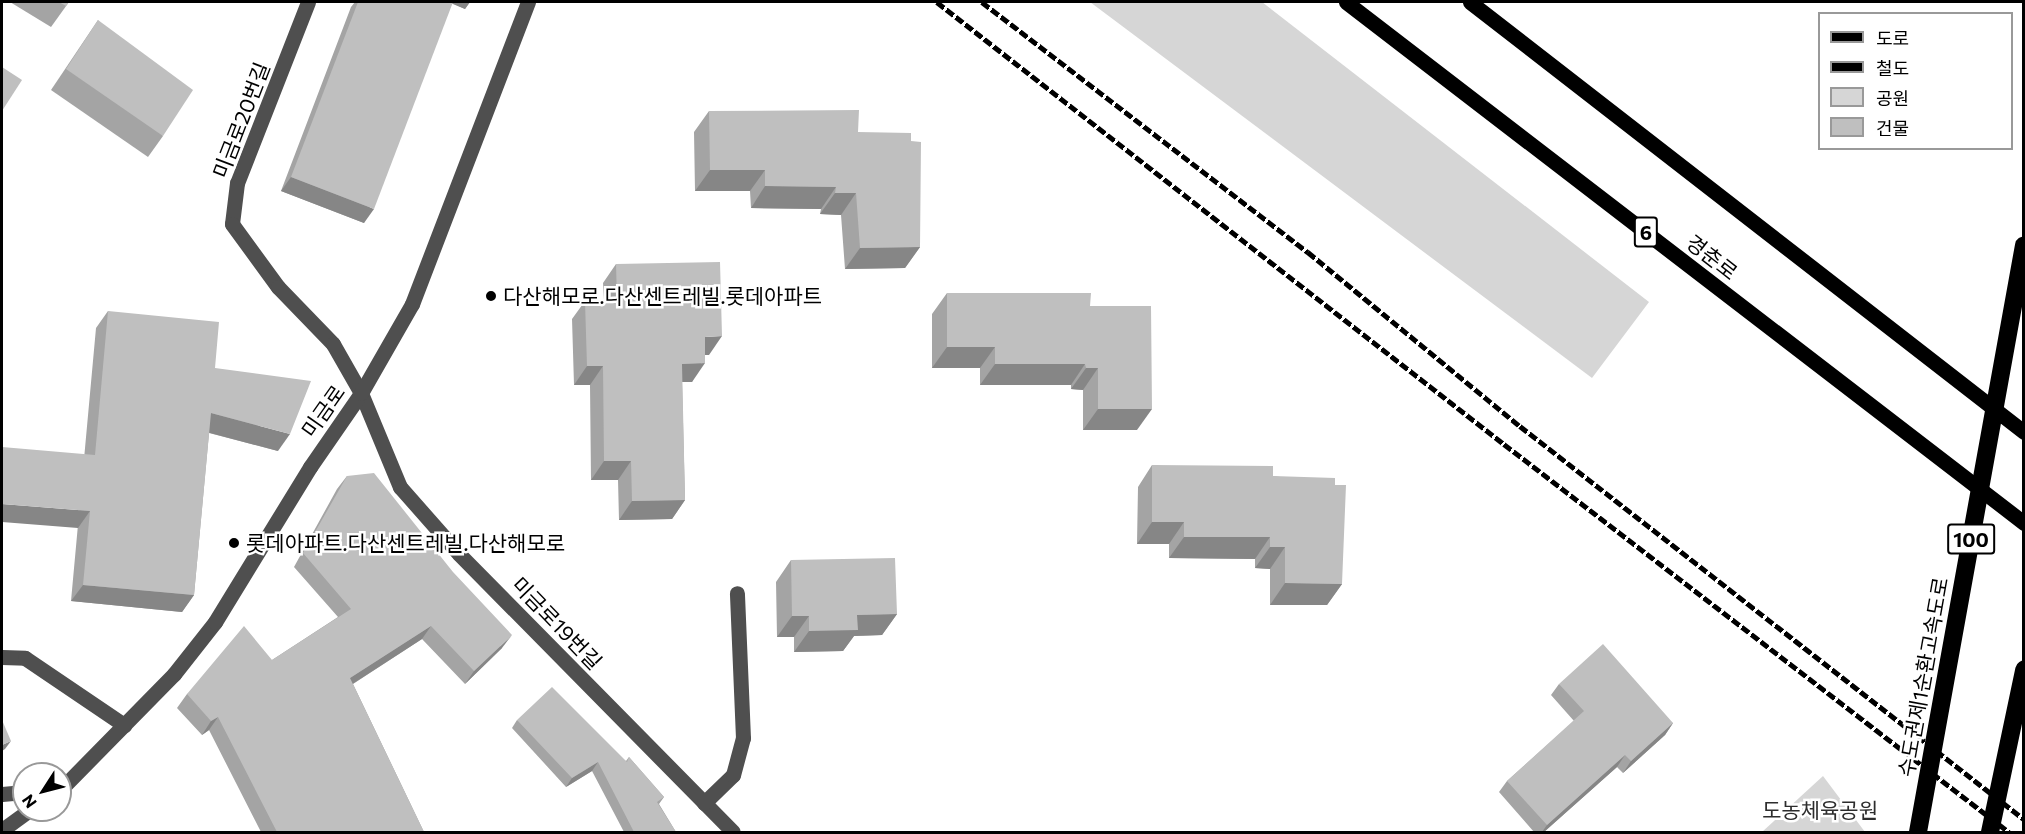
<!DOCTYPE html>
<meta charset="utf-8">
<style>
body{margin:0}
#map{position:relative;width:2025px;height:834px;overflow:hidden;background:#fff;font-family:Commissioner,"Noto Sans KR",sans-serif}
div>[style]{position:absolute}
.green>*{inset:0;background:#d6d6d6}
.minor>*{height:15px;margin:-7.5px;padding:0 7.5px;transform-origin:7.5px;border-radius:7.5px;background:#4f4f4f}
.major>*{height:15px;margin:-7.5px;padding:0 7.5px;transform-origin:7.5px;border-radius:7.5px;background:#000}
.highway>*{height:18px;margin:-9px;padding:0 9px;transform-origin:9px;border-radius:9px;background:#000}
.rail>*{height:4.5px;margin-top:-2.25px;transform-origin:0;background:repeating-linear-gradient(90deg,#000 0 9px,transparent 0 12px)}
.wall>*{inset:0;background:#a4a4a4}
.shaded-wall>*{inset:0;background:#868686}
.building>*{inset:0;background:#bfbfbf}
.dots>*{width:16px;height:16px;translate:-50% -50%;box-sizing:border-box;border:3px solid #fff;border-radius:50%}
span{translate:-50% -50%;white-space:nowrap;text-align:center;line-height:1.15;-webkit-text-stroke:5px #fff;paint-order:stroke}
.shield-label span{padding:2px 4px;background:#fff;border:2px solid;border-radius:4px;-webkit-text-stroke-width:0}
.shield-label{font-size:20px;color:#000;font-weight:700}
.street-label{font-size:21px;color:#000}
.poi-label{font-size:21px;color:#000}
.left{translate:0 -50%;text-align:left}
.park-label{font-size:21px;color:#2d2d2d}
.frame{position:absolute;inset:0;border:3px solid #000;pointer-events:none}
.legend{position:absolute;left:1818px;top:12px;width:195px;height:138px;box-sizing:border-box;background:#fff;border:2px solid #999;margin:0;padding:8px 10px;list-style:none;font-size:18px;color:#000}
.legend li{display:flex;align-items:center;gap:12px;height:30px}
.legend b{width:30px;border:2px solid #999}
.north{position:absolute;left:12px;top:762px;width:60px;height:60px;box-sizing:border-box;background:#fff;border:2px solid #999;border-radius:50%;rotate:234deg;font-size:16px;font-weight:700;line-height:24px;text-align:center;color:#000}
.north::after{content:'';display:block;margin:auto;width:21px;height:27px;background:#000;clip-path:polygon(50% 0,100% 100%,50% 72%,0 100%)}
</style>
<div id="map">
<div class="green">
<div style="clip-path:polygon(1090px 2px,1262px 2px,1649px 302px,1592px 378px)"></div>
<div style="clip-path:polygon(1823px 776px,1865px 832px,1762px 832px)"></div>
</div>
<div class="minor">
<div style="left:308px;top:2px;width:194px;rotate:111.4deg"></div>
<div style="left:237px;top:183px;width:41px;rotate:97deg"></div>
<div style="left:232px;top:224px;width:78px;rotate:53.9deg"></div>
<div style="left:278px;top:287px;width:79px;rotate:46deg"></div>
<div style="left:333px;top:344px;width:56px;rotate:60.3deg"></div>
<div style="left:361px;top:393px;width:102px;rotate:67.5deg"></div>
<div style="left:400px;top:487px;width:89px;rotate:48.6deg"></div>
<div style="left:459px;top:554px;width:390px;rotate:45.4deg"></div>
<div style="left:2px;top:657px;width:23px;rotate:2deg"></div>
<div style="left:25px;top:658px;width:120px;rotate:34.1deg"></div>
<div style="left:60px;top:790px;width:163px;rotate:-45.5deg"></div>
<div style="left:174px;top:674px;width:66px;rotate:-51.7deg"></div>
<div style="left:215px;top:622px;width:182px;rotate:-58.5deg"></div>
<div style="left:310px;top:467px;width:90px;rotate:-55.4deg"></div>
<div style="left:361px;top:393px;width:103px;rotate:-60.2deg"></div>
<div style="left:412px;top:304px;width:324px;rotate:-69deg"></div>
<div style="left:2px;top:794px;width:22px;rotate:-5deg"></div>
<div style="left:704px;top:803px;width:40px;rotate:-44deg"></div>
<div style="left:733px;top:775px;width:38px;rotate:-75deg"></div>
<div style="left:743px;top:738px;width:145px;rotate:-92.4deg"></div>
<div style="left:2px;top:830px;width:34px;rotate:-36deg"></div>
</div>
<div class="major">
<div style="left:1346px;top:2px;width:855px;rotate:37.54deg"></div>
<div style="left:1470px;top:2px;width:701px;rotate:37.82deg"></div>
</div>
<div class="highway">
<div style="left:1918px;top:832px;width:596px;rotate:-79.76deg"></div>
<div style="left:1990px;top:832px;width:166px;rotate:-78.1deg"></div>
</div>
<div class="rail">
<div style="left:937px;top:2px;width:719px;rotate:37.94deg"></div>
<div style="left:1504px;top:444px;width:637px;rotate:37.54deg"></div>
<div style="left:982px;top:2px;width:411px;rotate:37.5deg"></div>
<div style="left:1308px;top:252px;width:274px;rotate:39.4deg"></div>
<div style="left:1520px;top:426px;width:639px;rotate:37.95deg"></div>
</div>
<div class="wall">
<div style="clip-path:polygon(10px 2px,69px 2px,51px 27px)"></div>
<div style="clip-path:polygon(355px 2px,470px 2px,465px 9px,452px 3px,364px 223px,281px 191px,351px 7px)"></div>
<div style="clip-path:polygon(98px 20px,163px 136px,148px 157px,51px 90px)"></div>
<div style="clip-path:polygon(709px 111px,858px 132px,920px 247px,905px 268px,845px 269px,841px 215px,820px 214px,821px 209px,751px 208px,750px 191px,695px 191px,694px 132px)"></div>
<div style="clip-path:polygon(616px 264px,709px 355px,705px 355px,692px 382px,682px 382px,685px 500px,672px 519px,619px 520px,618px 480px,591px 480px,590px 385px,574px 385px,572px 319px,585px 301px,604px 300px,603px 283px)"></div>
<div style="clip-path:polygon(947px 293px,1090px 306px,1137px 430px,1083px 430px,1083px 390px,1071px 389px,1071px 385px,980px 385px,980px 368px,932px 368px,932px 314px)"></div>
<div style="clip-path:polygon(108px 311px,215px 368px,278px 451px,209px 433px,194px 595px,182px 612px,71px 601px,96px 328px)"></div>
<div style="clip-path:polygon(1152px 465px,1273px 476px,1335px 485px,1342px 584px,1327px 605px,1270px 605px,1270px 569px,1255px 568px,1255px 559px,1169px 558px,1169px 544px,1137px 544px,1138px 487px)"></div>
<div style="clip-path:polygon(347px 476px,502px 648px,465px 684px,422px 639px,353px 684px,424px 832px,261px 832px,209px 730px,202px 735px,177px 708px,187px 694px,272px 660px,338px 617px,294px 567px,337px 489px)"></div>
<div style="clip-path:polygon(791px 560px,897px 614px,882px 635px,854px 636px,843px 651px,794px 652px,794px 637px,777px 637px,776px 582px)"></div>
<div style="clip-path:polygon(1559px 684px,1673px 723px,1665px 735px,1623px 773px,1617px 767px,1544px 832px,1534px 832px,1499px 792px,1507px 781px,1574px 721px,1551px 695px)"></div>
<div style="clip-path:polygon(517px 720px,626px 761px,629px 757px,664px 797px,659px 804px,676px 832px,624px 832px,592px 771px,566px 787px,512px 728px)"></div>
</div>
<div class="shaded-wall">
<div style="clip-path:polygon(448px 2px,470px 2px,465px 9px)"></div>
<div style="clip-path:polygon(710px 170px,765px 170px,750px 191px,695px 191px)"></div>
<div style="clip-path:polygon(291px 177px,374px 209px,364px 223px,281px 191px)"></div>
<div style="clip-path:polygon(765px 186px,836px 187px,821px 209px,751px 208px)"></div>
<div style="clip-path:polygon(835px 193px,856px 193px,841px 215px,820px 214px)"></div>
<div style="clip-path:polygon(920px 247px,905px 268px,845px 269px,860px 248px)"></div>
<div style="clip-path:polygon(722px 336px,709px 355px,692px 355px,705px 337px)"></div>
<div style="clip-path:polygon(947px 347px,995px 347px,980px 368px,932px 368px)"></div>
<div style="clip-path:polygon(705px 363px,692px 382px,669px 382px,682px 364px)"></div>
<div style="clip-path:polygon(995px 364px,1085px 364px,1071px 385px,980px 385px)"></div>
<div style="clip-path:polygon(587px 366px,603px 366px,590px 385px,574px 385px)"></div>
<div style="clip-path:polygon(1086px 368px,1098px 368px,1083px 390px,1071px 389px)"></div>
<div style="clip-path:polygon(1098px 409px,1152px 409px,1137px 430px,1083px 430px)"></div>
<div style="clip-path:polygon(211px 413px,290px 434px,278px 451px,199px 430px)"></div>
<div style="clip-path:polygon(604px 461px,631px 461px,618px 480px,591px 480px)"></div>
<div style="clip-path:polygon(685px 500px,672px 519px,619px 520px,632px 501px)"></div>
<div style="clip-path:polygon(2px 504px,90px 511px,78px 528px,2px 522px)"></div>
<div style="clip-path:polygon(1152px 522px,1184px 522px,1169px 544px,1137px 544px)"></div>
<div style="clip-path:polygon(1184px 537px,1270px 537px,1255px 559px,1169px 558px)"></div>
<div style="clip-path:polygon(1270px 547px,1285px 547px,1270px 569px,1255px 568px)"></div>
<div style="clip-path:polygon(1285px 583px,1342px 584px,1327px 605px,1270px 605px)"></div>
<div style="clip-path:polygon(83px 585px,194px 595px,182px 612px,71px 601px)"></div>
<div style="clip-path:polygon(897px 614px,882px 635px,854px 636px,843px 651px,794px 652px,809px 631px,857px 615px)"></div>
<div style="clip-path:polygon(792px 616px,809px 616px,794px 637px,777px 637px)"></div>
<div style="clip-path:polygon(431px 626px,422px 639px,340px 692px,350px 678px)"></div>
<div style="clip-path:polygon(512px 635px,502px 648px,465px 684px,474px 671px)"></div>
<div style="clip-path:polygon(218px 717px,209px 730px,202px 735px,211px 721px)"></div>
<div style="clip-path:polygon(1673px 723px,1665px 735px,1623px 773px,1631px 761px)"></div>
<div style="clip-path:polygon(11px 741px,5px 749px,2px 751px,2px 745px)"></div>
<div style="clip-path:polygon(1625px 755px,1617px 767px,1544px 832px,1542px 832px,1547px 825px)"></div>
<div style="clip-path:polygon(598px 762px,592px 771px,566px 787px,572px 778px)"></div>
</div>
<div class="building">
<div style="clip-path:polygon(59px 2px,69px 2px,66px 6px)"></div>
<div style="clip-path:polygon(358px 2px,453px 2px,374px 209px,291px 177px)"></div>
<div style="clip-path:polygon(98px 20px,193px 90px,163px 136px,66px 69px)"></div>
<div style="clip-path:polygon(2px 67px,22px 80px,2px 111px)"></div>
<div style="clip-path:polygon(859px 110px,858px 132px,911px 133px,911px 141px,921px 142px,920px 247px,860px 248px,856px 193px,835px 193px,836px 187px,765px 186px,765px 170px,710px 170px,709px 111px)"></div>
<div style="clip-path:polygon(720px 262px,722px 336px,705px 337px,705px 363px,682px 364px,685px 500px,632px 501px,631px 461px,604px 461px,603px 366px,587px 366px,585px 301px,617px 300px,616px 264px)"></div>
<div style="clip-path:polygon(947px 293px,1091px 293px,1090px 306px,1151px 306px,1152px 409px,1098px 409px,1098px 368px,1086px 368px,1085px 364px,995px 364px,995px 347px,947px 347px)"></div>
<div style="clip-path:polygon(108px 311px,219px 322px,215px 368px,311px 381px,290px 434px,211px 413px,194px 595px,83px 585px,90px 511px,2px 504px,2px 447px,95px 455px)"></div>
<div style="clip-path:polygon(1152px 465px,1273px 466px,1273px 476px,1335px 478px,1335px 485px,1346px 485px,1342px 584px,1285px 583px,1285px 547px,1270px 547px,1270px 537px,1184px 537px,1184px 522px,1152px 522px)"></div>
<div style="clip-path:polygon(374px 473px,453px 572px,512px 635px,474px 671px,431px 626px,350px 678px,424px 832px,277px 832px,218px 717px,211px 721px,187px 694px,244px 626px,272px 660px,351px 609px,303px 553px,347px 476px)"></div>
<div style="clip-path:polygon(895px 558px,897px 614px,857px 615px,858px 630px,809px 631px,809px 616px,792px 616px,791px 560px)"></div>
<div style="clip-path:polygon(1603px 644px,1673px 723px,1631px 761px,1625px 755px,1547px 825px,1507px 781px,1584px 711px,1559px 684px)"></div>
<div style="clip-path:polygon(552px 687px,627px 762px,629px 757px,664px 797px,657px 802px,676px 832px,634px 832px,598px 762px,572px 778px,517px 720px)"></div>
<div style="clip-path:polygon(2px 720px,11px 741px,2px 745px)"></div>
</div>
<div class="dots">
<div style="left:491px;top:296px;background:#000"></div>
<div style="left:234px;top:543px;background:#000"></div>
</div>
<div class="shield-label">
<span style="left:1646px;top:232px">6</span>
<span style="left:1971px;top:539px">100</span>
</div>
<div class="street-label">
<span style="left:241px;top:120px;rotate:-69deg">미금로20번길</span>
<span style="left:1712px;top:257px;rotate:38deg">경춘로</span>
<span style="left:323px;top:411px;rotate:-55deg">미금로</span>
<span style="left:557px;top:623px;rotate:46deg">미금로19번길</span>
<span style="left:1923px;top:677px;rotate:-80deg">수도권제1순환고속도로</span>
</div>
<div class="poi-label">
<span class="left" style="left:503px;top:296px">다산해모로.다산센트레빌.롯데아파트</span>
<span class="left" style="left:246px;top:543px">롯데아파트.다산센트레빌.다산해모로</span>
</div>
<div class="park-label">
<span style="left:1820px;top:810px">도농체육공원</span>
</div>
<div class="frame"></div>
<ul class="legend">
<li><b style="height:8px;background:#000"></b>도로</li>
<li><b style="height:8px;background:#000"></b>철도</li>
<li><b style="height:16px;background:#d6d6d6"></b>공원</li>
<li><b style="height:16px;background:#bfbfbf"></b>건물</li>
</ul>
<div class="north">N</div>
</div>
